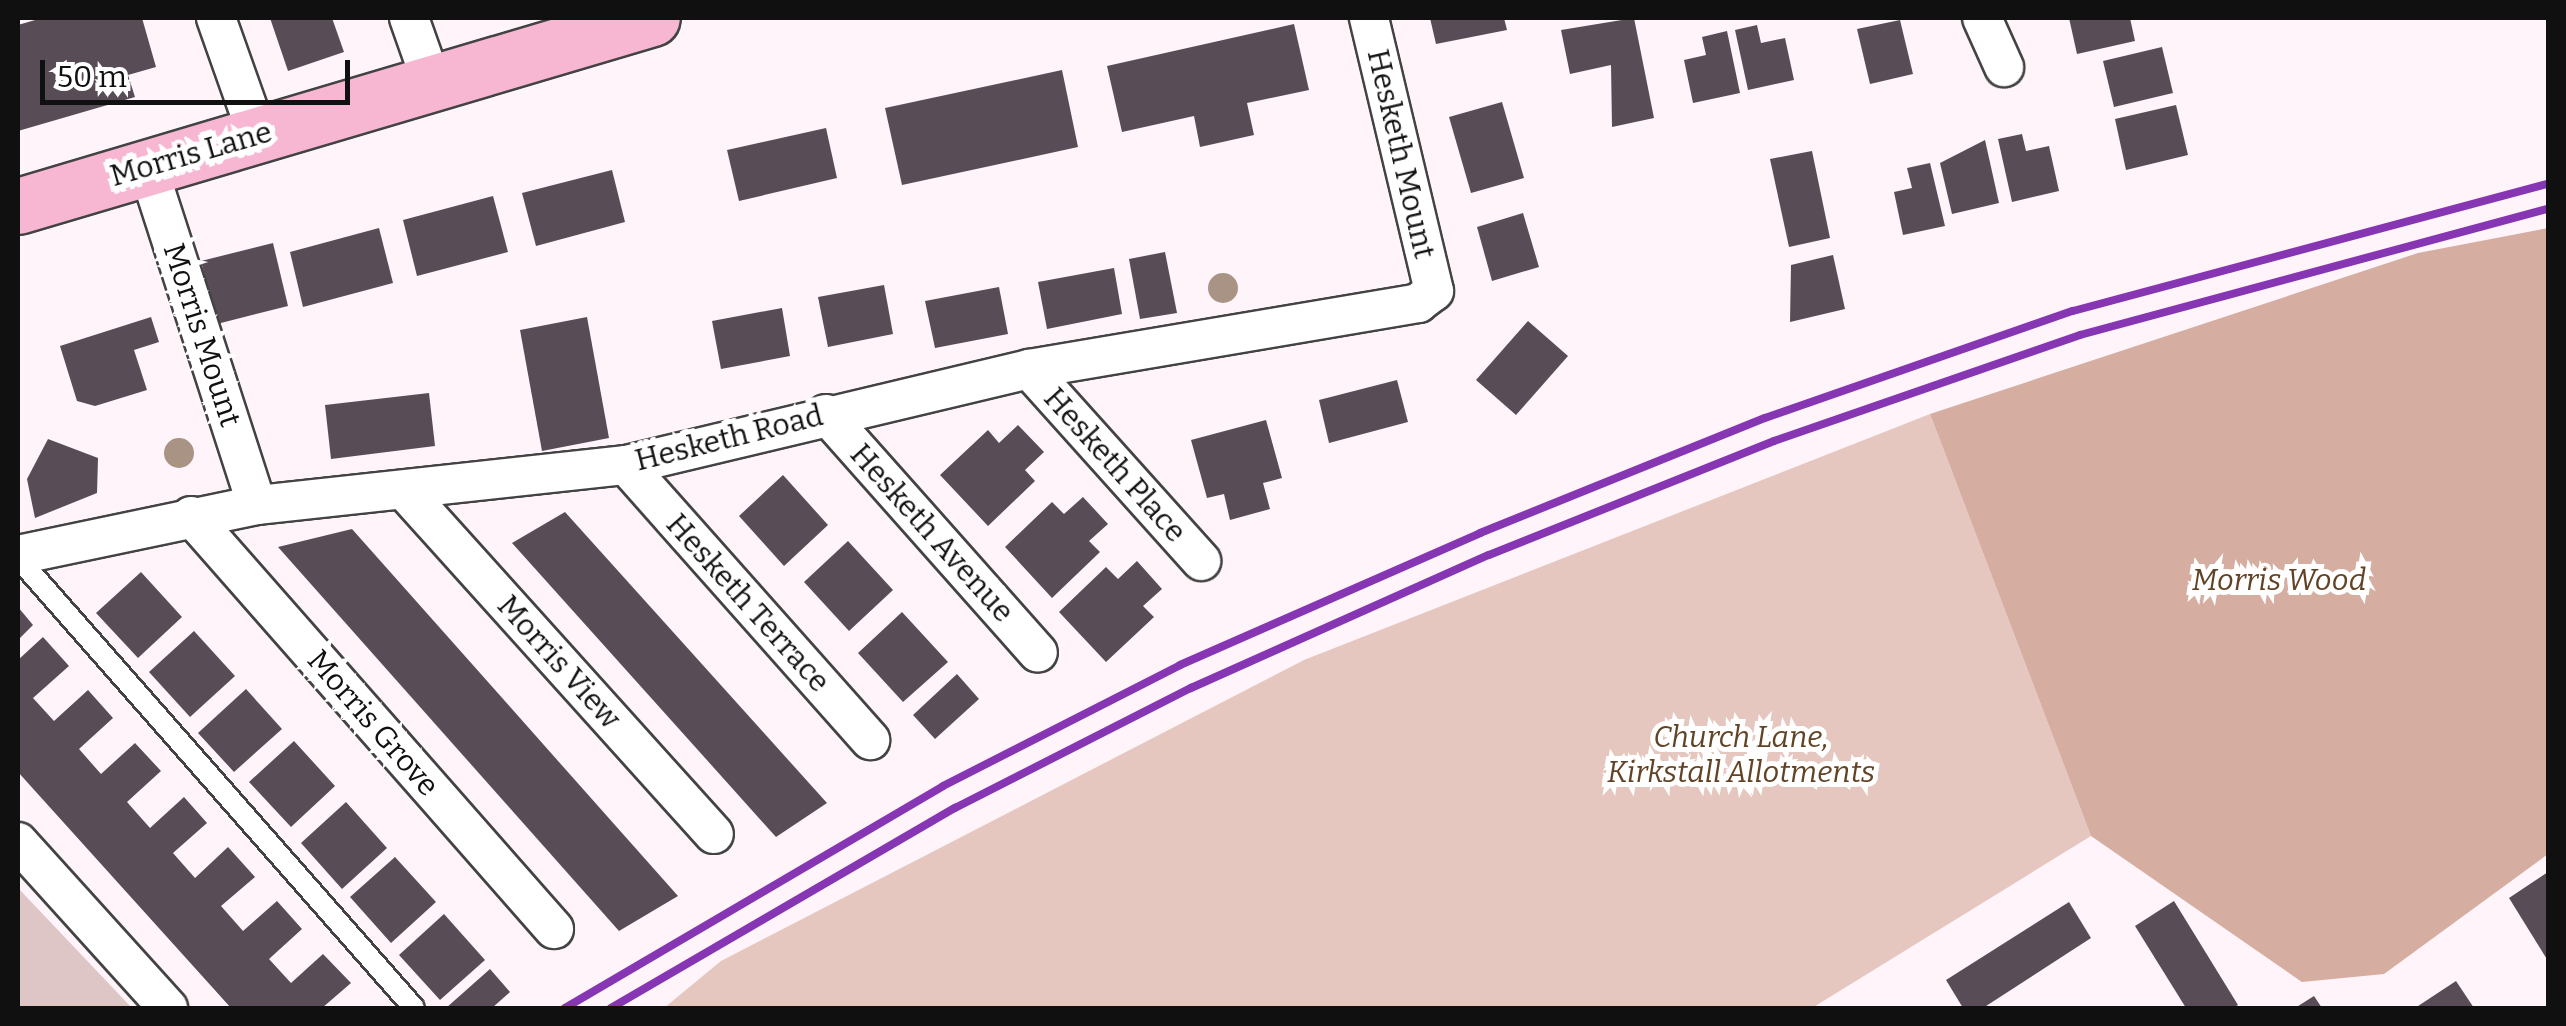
<!DOCTYPE html>
<style>
body{margin:0}
#map{position:relative;width:2566px;height:1026px;overflow:hidden;background:#fef4f9;font-family:Bitter,serif}
div>[style]{position:absolute}
.green>*{inset:0;background:#e6c7c0}
.forest>*{inset:0;background:#d5ada1}
.cemetery>*{inset:0;background:#dfc6c6}
.building>*{inset:0;background:#584d57}
.roads{filter:drop-shadow(2px 0 #434343) drop-shadow(-2px 0 #434343) drop-shadow(0 2px #434343) drop-shadow(0 -2px #434343)}
.lane>*{height:20px;margin:-10px;padding:0 10px;transform-origin:10px;border-radius:10px;background:#fff}
.street>*{height:38px;margin:-19px;padding:0 19px;transform-origin:19px;border-radius:19px;background:#fff}
.secondary>*{height:55px;margin:-27.5px;padding:0 27.5px;transform-origin:27.5px;border-radius:27.5px;background:#f7b6d1}
.rail>*{height:8px;margin:-4px;padding:0 4px;transform-origin:4px;border-radius:4px;background:#8635b3}
.trees>*{width:30px;height:30px;margin:-15px;border-radius:50%;background:#a89385}
span{translate:-50% -50%;white-space:nowrap;text-align:center;line-height:1.15;-webkit-text-stroke:10px #fff;paint-order:stroke}
.street-label{font-size:30px;color:#101010}
.park-label{font-size:30px;color:#624326;font-style:italic}
.frame{position:absolute;inset:0;border:20px solid #101010;pointer-events:none}
.scale{position:absolute;left:40px;top:60px;width:310px;height:45px;box-sizing:border-box;border:5px solid #101010;border-top:0;padding-left:12px;font-size:30px;line-height:35px;white-space:nowrap;color:#101010;-webkit-text-stroke:8px #fff;paint-order:stroke}
</style>
<div id="map">
<div class="green">
<div style="clip-path:polygon(1930px 414px,2091px 836px,1812px 1008px,664px 1008px,721px 961px,1304px 660px)"></div>
</div>
<div class="forest">
<div style="clip-path:polygon(2548px 228px,2548px 854px,2384px 974px,2302px 982px,2091px 836px,1930px 414px,2418px 253px)"></div>
</div>
<div class="cemetery">
<div style="clip-path:polygon(18px 888px,132px 1008px,18px 1008px)"></div>
</div>
<div class="building">
<div style="clip-path:polygon(42px 18px,142px 18px,156px 67px,128px 75px,135px 97px,18px 131px,18px 25px)"></div>
<div style="clip-path:polygon(270px 18px,332px 18px,344px 52px,288px 71px)"></div>
<div style="clip-path:polygon(1430px 18px,1504px 18px,1507px 30px,1436px 44px)"></div>
<div style="clip-path:polygon(1634px 18px,1654px 118px,1612px 127px,1611px 65px,1570px 74px,1561px 30px)"></div>
<div style="clip-path:polygon(2069px 18px,2130px 18px,2135px 41px,2077px 54px)"></div>
<div style="clip-path:polygon(1900px 20px,1913px 74px,1870px 84px,1857px 29px)"></div>
<div style="clip-path:polygon(1294px 24px,1309px 90px,1247px 103px,1254px 135px,1200px 147px,1194px 116px,1122px 132px,1107px 66px)"></div>
<div style="clip-path:polygon(1757px 25px,1761px 43px,1785px 38px,1794px 80px,1748px 90px,1735px 30px)"></div>
<div style="clip-path:polygon(1727px 31px,1740px 93px,1693px 103px,1684px 60px,1706px 55px,1702px 37px)"></div>
<div style="clip-path:polygon(2162px 47px,2173px 93px,2114px 107px,2103px 61px)"></div>
<div style="clip-path:polygon(1062px 70px,1078px 147px,902px 185px,885px 108px)"></div>
<div style="clip-path:polygon(1502px 102px,1524px 178px,1471px 193px,1449px 117px)"></div>
<div style="clip-path:polygon(2176px 105px,2188px 155px,2126px 170px,2115px 119px)"></div>
<div style="clip-path:polygon(826px 128px,837px 178px,739px 201px,727px 150px)"></div>
<div style="clip-path:polygon(2022px 134px,2026px 151px,2049px 146px,2059px 191px,2012px 202px,1998px 139px)"></div>
<div style="clip-path:polygon(1985px 140px,1999px 203px,1952px 214px,1940px 163px)"></div>
<div style="clip-path:polygon(1812px 151px,1830px 238px,1789px 247px,1770px 159px)"></div>
<div style="clip-path:polygon(1930px 163px,1945px 226px,1903px 235px,1894px 192px,1912px 188px,1907px 168px)"></div>
<div style="clip-path:polygon(612px 170px,625px 222px,536px 246px,522px 193px)"></div>
<div style="clip-path:polygon(493px 196px,508px 252px,417px 276px,403px 220px)"></div>
<div style="clip-path:polygon(1523px 213px,1539px 267px,1492px 281px,1477px 227px)"></div>
<div style="clip-path:polygon(379px 228px,393px 283px,303px 307px,290px 252px)"></div>
<div style="clip-path:polygon(273px 243px,288px 306px,217px 324px,201px 261px)"></div>
<div style="clip-path:polygon(1165px 252px,1177px 313px,1140px 319px,1129px 259px)"></div>
<div style="clip-path:polygon(1833px 255px,1845px 309px,1790px 322px,1791px 265px)"></div>
<div style="clip-path:polygon(1114px 268px,1122px 314px,1047px 329px,1038px 282px)"></div>
<div style="clip-path:polygon(884px 285px,893px 334px,828px 347px,818px 297px)"></div>
<div style="clip-path:polygon(999px 287px,1008px 334px,935px 348px,925px 301px)"></div>
<div style="clip-path:polygon(782px 308px,790px 356px,721px 369px,712px 321px)"></div>
<div style="clip-path:polygon(151px 317px,159px 342px,134px 350px,147px 390px,95px 406px,77px 401px,60px 346px)"></div>
<div style="clip-path:polygon(587px 317px,609px 438px,542px 451px,520px 330px)"></div>
<div style="clip-path:polygon(1528px 321px,1568px 356px,1516px 415px,1476px 380px)"></div>
<div style="clip-path:polygon(1397px 380px,1408px 422px,1329px 443px,1319px 400px)"></div>
<div style="clip-path:polygon(429px 393px,435px 446px,331px 459px,325px 405px)"></div>
<div style="clip-path:polygon(1266px 420px,1282px 478px,1263px 483px,1270px 509px,1230px 520px,1224px 494px,1207px 498px,1191px 440px)"></div>
<div style="clip-path:polygon(1018px 425px,1044px 452px,1025px 470px,1035px 481px,988px 526px,940px 475px,988px 430px,999px 443px)"></div>
<div style="clip-path:polygon(48px 439px,98px 458px,97px 493px,35px 518px,27px 479px)"></div>
<div style="clip-path:polygon(783px 475px,828px 525px,784px 566px,739px 516px)"></div>
<div style="clip-path:polygon(1083px 497px,1108px 524px,1089px 541px,1100px 552px,1052px 598px,1005px 547px,1052px 502px,1064px 514px)"></div>
<div style="clip-path:polygon(565px 512px,827px 803px,776px 837px,512px 543px)"></div>
<div style="clip-path:polygon(352px 529px,678px 896px,619px 931px,278px 547px)"></div>
<div style="clip-path:polygon(848px 541px,893px 590px,849px 631px,804px 582px)"></div>
<div style="clip-path:polygon(1137px 561px,1162px 589px,1143px 606px,1154px 617px,1106px 662px,1059px 612px,1106px 567px,1118px 579px)"></div>
<div style="clip-path:polygon(141px 572px,182px 617px,138px 658px,96px 613px)"></div>
<div style="clip-path:polygon(18px 607px,33px 625px,18px 640px)"></div>
<div style="clip-path:polygon(902px 612px,948px 662px,903px 702px,858px 653px)"></div>
<div style="clip-path:polygon(194px 631px,235px 676px,190px 717px,149px 672px)"></div>
<div style="clip-path:polygon(43px 637px,69px 666px,33px 698px,54px 721px,88px 690px,113px 718px,79px 749px,101px 774px,135px 743px,161px 771px,127px 802px,150px 828px,184px 797px,207px 823px,173px 853px,195px 878px,228px 847px,255px 877px,221px 906px,243px 931px,277px 901px,302px 929px,269px 959px,291px 983px,323px 954px,351px 983px,322px 1008px,231px 1008px,18px 772px,18px 660px)"></div>
<div style="clip-path:polygon(957px 674px,979px 699px,935px 739px,913px 715px)"></div>
<div style="clip-path:polygon(246px 689px,282px 729px,234px 772px,198px 733px)"></div>
<div style="clip-path:polygon(294px 741px,335px 786px,291px 827px,249px 782px)"></div>
<div style="clip-path:polygon(346px 802px,387px 848px,342px 889px,301px 843px)"></div>
<div style="clip-path:polygon(395px 857px,436px 902px,391px 943px,350px 897px)"></div>
<div style="clip-path:polygon(2548px 872px,2548px 961px,2509px 898px)"></div>
<div style="clip-path:polygon(2174px 901px,2238px 1005px,2233px 1008px,2186px 1008px,2135px 926px)"></div>
<div style="clip-path:polygon(2069px 902px,2091px 938px,1983px 1008px,1963px 1008px,1946px 980px)"></div>
<div style="clip-path:polygon(444px 914px,485px 960px,440px 1000px,399px 955px)"></div>
<div style="clip-path:polygon(490px 969px,510px 992px,492px 1008px,446px 1008px)"></div>
<div style="clip-path:polygon(2456px 981px,2474px 1008px,2415px 1008px)"></div>
<div style="clip-path:polygon(2314px 996px,2322px 1008px,2295px 1008px)"></div>
</div>
<div class="roads">
<div class="lane">
<div style="left:18px;top:558px;width:599px;rotate:48.65deg"></div>
</div>
<div class="street">
<div style="left:216px;top:18px;width:123px;rotate:70.5deg"></div>
<div style="left:409px;top:18px;width:69px;rotate:70.5deg"></div>
<div style="left:1982px;top:18px;width:54px;rotate:65.8deg"></div>
<div style="left:147px;top:165px;width:357px;rotate:72.1deg"></div>
<div style="left:1029px;top:369px;width:258px;rotate:48.1deg"></div>
<div style="left:826px;top:414px;width:319px;rotate:48.4deg"></div>
<div style="left:626px;top:465px;width:368px;rotate:48.4deg"></div>
<div style="left:404px;top:490px;width:463px;rotate:48deg"></div>
<div style="left:191px;top:516px;width:550px;rotate:48.69deg"></div>
<div style="left:18px;top:555px;width:244px;rotate:-11.8deg"></div>
<div style="left:257px;top:505px;width:371px;rotate:-6.2deg"></div>
<div style="left:626px;top:465px;width:414px;rotate:-13.4deg"></div>
<div style="left:1029px;top:369px;width:395px;rotate:-9.6deg"></div>
<div style="left:1418px;top:303px;width:20px;rotate:-37deg"></div>
<div style="left:1434px;top:291px;width:281px;rotate:-103.4deg"></div>
<div style="left:18px;top:842px;width:224px;rotate:47.9deg"></div>
</div>
<div class="secondary">
<div style="left:18px;top:206px;width:661px;rotate:-16.52deg"></div>
</div>
</div>
<div class="rail">
<div style="left:565px;top:1008px;width:438px;rotate:-30.4deg"></div>
<div style="left:943px;top:786px;width:266px;rotate:-27deg"></div>
<div style="left:1180px;top:665px;width:328px;rotate:-23.7deg"></div>
<div style="left:1480px;top:533px;width:307px;rotate:-22deg"></div>
<div style="left:1765px;top:418px;width:326px;rotate:-19.2deg"></div>
<div style="left:2073px;top:311px;width:492px;rotate:-15deg"></div>
<div style="left:611px;top:1008px;width:398px;rotate:-30.2deg"></div>
<div style="left:955px;top:808px;width:265px;rotate:-27deg"></div>
<div style="left:1191px;top:688px;width:326px;rotate:-24.1deg"></div>
<div style="left:1489px;top:555px;width:307px;rotate:-21.8deg"></div>
<div style="left:1774px;top:441px;width:324px;rotate:-19.1deg"></div>
<div style="left:2080px;top:335px;width:485px;rotate:-15.1deg"></div>
</div>
<div class="trees">
<div style="left:1223px;top:288px"></div>
<div style="left:179px;top:453px"></div>
</div>
<div class="street-label">
<span style="left:191px;top:154px;rotate:-16deg">Morris Lane</span>
<span style="left:1401px;top:154px;rotate:77deg">Hesketh Mount</span>
<span style="left:202px;top:335px;rotate:72deg">Morris Mount</span>
<span style="left:729px;top:438px;rotate:-14deg">Hesketh Road</span>
<span style="left:1115px;top:465px;rotate:48deg">Hesketh Place</span>
<span style="left:932px;top:533px;rotate:48deg">Hesketh Avenue</span>
<span style="left:748px;top:603px;rotate:48deg">Hesketh Terrace</span>
<span style="left:559px;top:662px;rotate:48deg">Morris View</span>
<span style="left:373px;top:723px;rotate:49deg">Morris Grove</span>
</div>
<div class="park-label">
<span style="left:2279px;top:580px">Morris Wood</span>
<span style="left:1741px;top:754px">Church Lane,<br>Kirkstall Allotments</span>
</div>
<div class="frame"></div>
<div class="scale">50 m</div>
</div>
